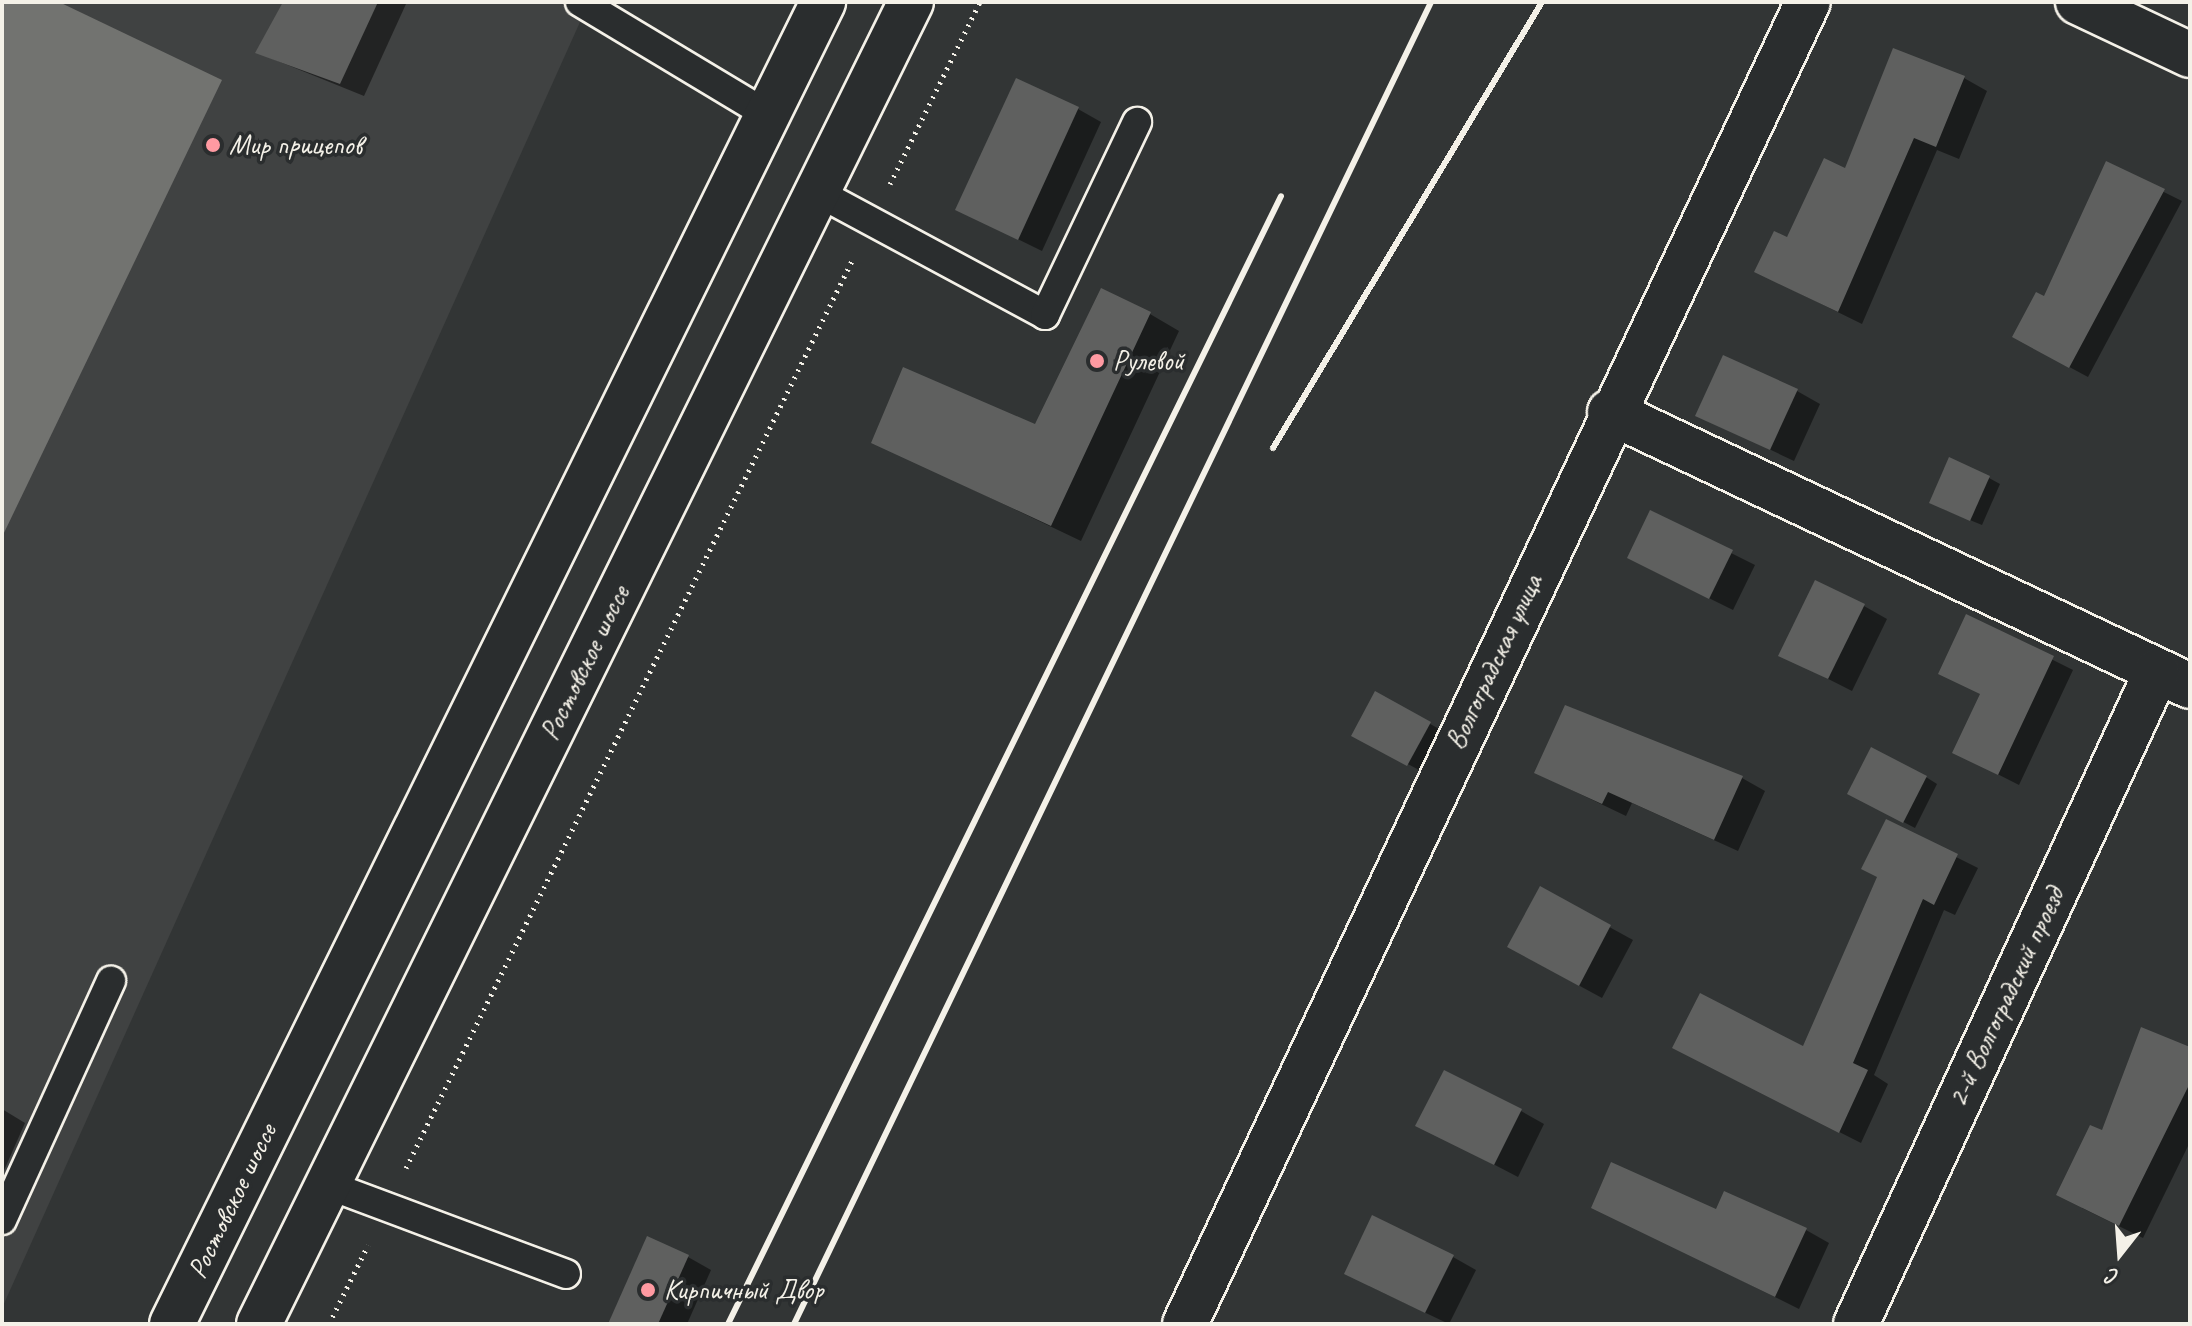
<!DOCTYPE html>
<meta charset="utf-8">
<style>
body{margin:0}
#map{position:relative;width:2192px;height:1326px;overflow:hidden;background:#323535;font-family:Caveat,sans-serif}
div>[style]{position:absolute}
.built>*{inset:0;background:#404242}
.water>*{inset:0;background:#727370}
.shadow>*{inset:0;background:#0007}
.building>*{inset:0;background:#5f605f}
.path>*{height:5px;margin-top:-2.5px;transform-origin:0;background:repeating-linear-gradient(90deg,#f4f1e8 0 2px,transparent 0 8px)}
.roads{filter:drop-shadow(2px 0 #f4f1e8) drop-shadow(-2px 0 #f4f1e8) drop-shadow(0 2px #f4f1e8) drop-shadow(0 -2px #f4f1e8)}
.service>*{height:28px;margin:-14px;padding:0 14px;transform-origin:14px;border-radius:14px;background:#2a2d2e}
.minor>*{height:44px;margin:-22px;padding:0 22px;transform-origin:22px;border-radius:22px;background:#2a2d2e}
.primary>*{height:44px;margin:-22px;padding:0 22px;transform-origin:22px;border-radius:22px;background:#2a2d2e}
.rail>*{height:6px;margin:-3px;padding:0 3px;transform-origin:3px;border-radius:3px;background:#f4f1e8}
.dots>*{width:22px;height:22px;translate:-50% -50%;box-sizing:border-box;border:4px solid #2a2d2e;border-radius:50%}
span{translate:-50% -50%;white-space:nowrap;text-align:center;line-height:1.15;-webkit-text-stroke:7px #2a2d2e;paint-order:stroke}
.poi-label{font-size:28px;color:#f4f1e8}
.left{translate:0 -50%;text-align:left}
.street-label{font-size:28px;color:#f4f1e8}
.frame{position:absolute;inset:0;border:4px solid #f4f1e8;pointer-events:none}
.north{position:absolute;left:2080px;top:1214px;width:80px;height:80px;-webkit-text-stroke:6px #2a2d2e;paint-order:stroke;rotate:197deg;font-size:22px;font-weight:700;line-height:32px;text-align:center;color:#f4f1e8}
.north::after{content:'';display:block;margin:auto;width:28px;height:36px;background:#f4f1e8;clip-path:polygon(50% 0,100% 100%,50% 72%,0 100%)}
</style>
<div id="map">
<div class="built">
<div style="clip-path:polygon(2px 2px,589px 2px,2px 1308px)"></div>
</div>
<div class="water">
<div style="clip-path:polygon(2px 2px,59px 2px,222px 80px,2px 537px)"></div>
</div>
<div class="shadow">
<div style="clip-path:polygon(286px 2px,406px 4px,364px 96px,258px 53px)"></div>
<div style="clip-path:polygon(1964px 78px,1987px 91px,1959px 159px,1937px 150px,1862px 324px,1756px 272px,1846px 171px)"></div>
<div style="clip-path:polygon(1078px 109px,1101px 122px,1042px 251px,957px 209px)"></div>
<div style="clip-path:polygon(2107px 164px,2182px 201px,2088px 377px,2032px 347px)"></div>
<div style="clip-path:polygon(1150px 314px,1179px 331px,1081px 541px,873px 442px,1036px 427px)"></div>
<div style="clip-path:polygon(1797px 391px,1820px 404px,1794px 461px,1697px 415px)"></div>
<div style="clip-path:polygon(1989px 478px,2000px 484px,1982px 525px,1943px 509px)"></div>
<div style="clip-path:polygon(1651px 513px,1755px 565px,1733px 610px,1652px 570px)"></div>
<div style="clip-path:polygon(1864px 606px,1887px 619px,1852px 691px,1781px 655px)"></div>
<div style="clip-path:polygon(1967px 617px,2073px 670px,2019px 785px,1954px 752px,1981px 694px)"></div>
<div style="clip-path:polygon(1376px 694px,1441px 730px,1419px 770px,1354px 735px)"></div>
<div style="clip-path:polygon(1536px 773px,1742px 778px,1765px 791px,1738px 851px,1632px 803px,1626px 816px)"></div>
<div style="clip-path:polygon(1926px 777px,1937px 784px,1915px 828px,1861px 800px)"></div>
<div style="clip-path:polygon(1886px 822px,1978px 868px,1955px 915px,1944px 910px,1874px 1075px,1888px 1084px,1861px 1143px,1695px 1059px,1804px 1049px,1879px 877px)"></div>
<div style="clip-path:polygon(1540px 889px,1633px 940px,1602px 998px,1532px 960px)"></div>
<div style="clip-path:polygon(2190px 1049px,2190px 1142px,2143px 1238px,2082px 1208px,2103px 1133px)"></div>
<div style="clip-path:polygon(2px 1109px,25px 1123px,2px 1175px)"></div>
<div style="clip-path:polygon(1521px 1111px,1544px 1124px,1518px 1177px,1418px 1125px)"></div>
<div style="clip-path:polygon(1593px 1207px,1717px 1212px,1806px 1230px,1829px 1243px,1799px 1309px)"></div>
<div style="clip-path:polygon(688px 1257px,711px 1270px,687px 1324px,610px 1324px)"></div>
<div style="clip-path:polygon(1453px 1257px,1476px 1270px,1449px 1324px,1369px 1286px)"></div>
</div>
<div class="building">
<div style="clip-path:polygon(283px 2px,378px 2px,340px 84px,255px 53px)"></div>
<div style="clip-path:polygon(1893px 48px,1965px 76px,1936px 147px,1914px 138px,1838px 312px,1754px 272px,1774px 231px,1787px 237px,1824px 158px,1845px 168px)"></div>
<div style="clip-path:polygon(1016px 78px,1079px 107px,1018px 240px,955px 210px)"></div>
<div style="clip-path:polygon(2106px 161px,2165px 189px,2069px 368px,2012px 337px,2036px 292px,2044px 296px)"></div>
<div style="clip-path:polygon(1101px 288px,1151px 312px,1051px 526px,871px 443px,903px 367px,1035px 424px)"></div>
<div style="clip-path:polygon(1723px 355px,1798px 389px,1770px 450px,1695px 416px)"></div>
<div style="clip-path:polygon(1949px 457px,1990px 476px,1970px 521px,1929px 503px)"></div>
<div style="clip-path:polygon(1650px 510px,1733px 550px,1709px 599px,1627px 558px)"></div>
<div style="clip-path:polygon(1815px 580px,1865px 604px,1828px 679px,1778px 656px)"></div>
<div style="clip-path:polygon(1966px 614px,2054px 656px,1998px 775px,1952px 753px,1980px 694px,1938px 674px)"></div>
<div style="clip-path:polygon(1375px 691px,1431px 722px,1407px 766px,1351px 736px)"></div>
<div style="clip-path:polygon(1565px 705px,1743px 776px,1714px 840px,1608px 792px,1602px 804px,1534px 773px)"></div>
<div style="clip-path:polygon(1871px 747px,1927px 776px,1903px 823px,1847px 794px)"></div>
<div style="clip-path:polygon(1886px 819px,1958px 854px,1934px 905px,1923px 899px,1853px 1063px,1868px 1070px,1839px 1133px,1672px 1048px,1700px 993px,1803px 1046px,1877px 877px,1861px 869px)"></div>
<div style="clip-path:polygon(1540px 886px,1611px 925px,1579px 986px,1507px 947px)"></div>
<div style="clip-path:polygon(2141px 1027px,2190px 1047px,2190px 1083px,2119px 1226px,2056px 1195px,2090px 1125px,2102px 1130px)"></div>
<div style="clip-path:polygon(1444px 1070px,1522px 1109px,1494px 1165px,1415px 1126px)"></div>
<div style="clip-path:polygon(1611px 1162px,1716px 1209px,1724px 1191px,1807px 1228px,1775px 1297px,1591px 1208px)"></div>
<div style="clip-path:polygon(1372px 1215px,1454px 1255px,1425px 1313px,1344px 1274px)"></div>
<div style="clip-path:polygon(647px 1236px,689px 1255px,658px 1324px,608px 1324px)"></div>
</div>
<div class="path">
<div style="left:890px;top:184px;width:203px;rotate:-63.7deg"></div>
<div style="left:406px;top:1168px;width:1011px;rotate:-63.82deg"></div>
<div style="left:329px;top:1324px;width:88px;rotate:-63.7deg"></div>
</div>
<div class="roads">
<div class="service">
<div style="left:580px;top:2px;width:219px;rotate:31deg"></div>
<div style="left:817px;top:192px;width:259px;rotate:28.3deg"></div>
<div style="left:1045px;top:315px;width:214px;rotate:-64.5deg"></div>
<div style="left:328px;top:1185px;width:254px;rotate:20.5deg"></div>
<div style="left:2px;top:1220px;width:263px;rotate:-65.5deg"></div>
</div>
<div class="minor">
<div style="left:2078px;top:2px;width:124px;rotate:25.3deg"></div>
<div style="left:1610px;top:412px;width:641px;rotate:25.29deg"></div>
<div style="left:1185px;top:1324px;width:1461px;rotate:-64.77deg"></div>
<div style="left:1856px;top:1324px;width:719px;rotate:-65.25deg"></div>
</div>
<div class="primary">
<div style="left:172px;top:1324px;width:1474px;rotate:-63.78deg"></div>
<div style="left:259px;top:1324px;width:1474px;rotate:-63.75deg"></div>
</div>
</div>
<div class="rail">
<div style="left:1273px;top:448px;width:521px;rotate:-58.9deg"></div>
<div style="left:728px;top:1324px;width:1256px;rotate:-63.88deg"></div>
<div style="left:794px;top:1324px;width:1467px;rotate:-64.27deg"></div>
</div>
<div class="dots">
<div style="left:213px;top:145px;background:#ff9aa2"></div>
<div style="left:1097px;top:361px;background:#ff9aa2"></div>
<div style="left:648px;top:1290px;background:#ff9aa2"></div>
</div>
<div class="poi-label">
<span class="left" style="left:229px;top:145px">Мир прицепов</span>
<span class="left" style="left:1113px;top:361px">Рулевой</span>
<span class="left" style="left:664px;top:1290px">Кирпичный Двор</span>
</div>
<div class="street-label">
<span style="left:1494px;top:662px;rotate:-65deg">Волгоградская улица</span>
<span style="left:585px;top:663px;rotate:-64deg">Ростовское шоссе</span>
<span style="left:2006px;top:997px;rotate:-65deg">2-й Волгоградский проезд</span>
<span style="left:232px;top:1201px;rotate:-64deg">Ростовское шоссе</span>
</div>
<div class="frame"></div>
<div class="north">С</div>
</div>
